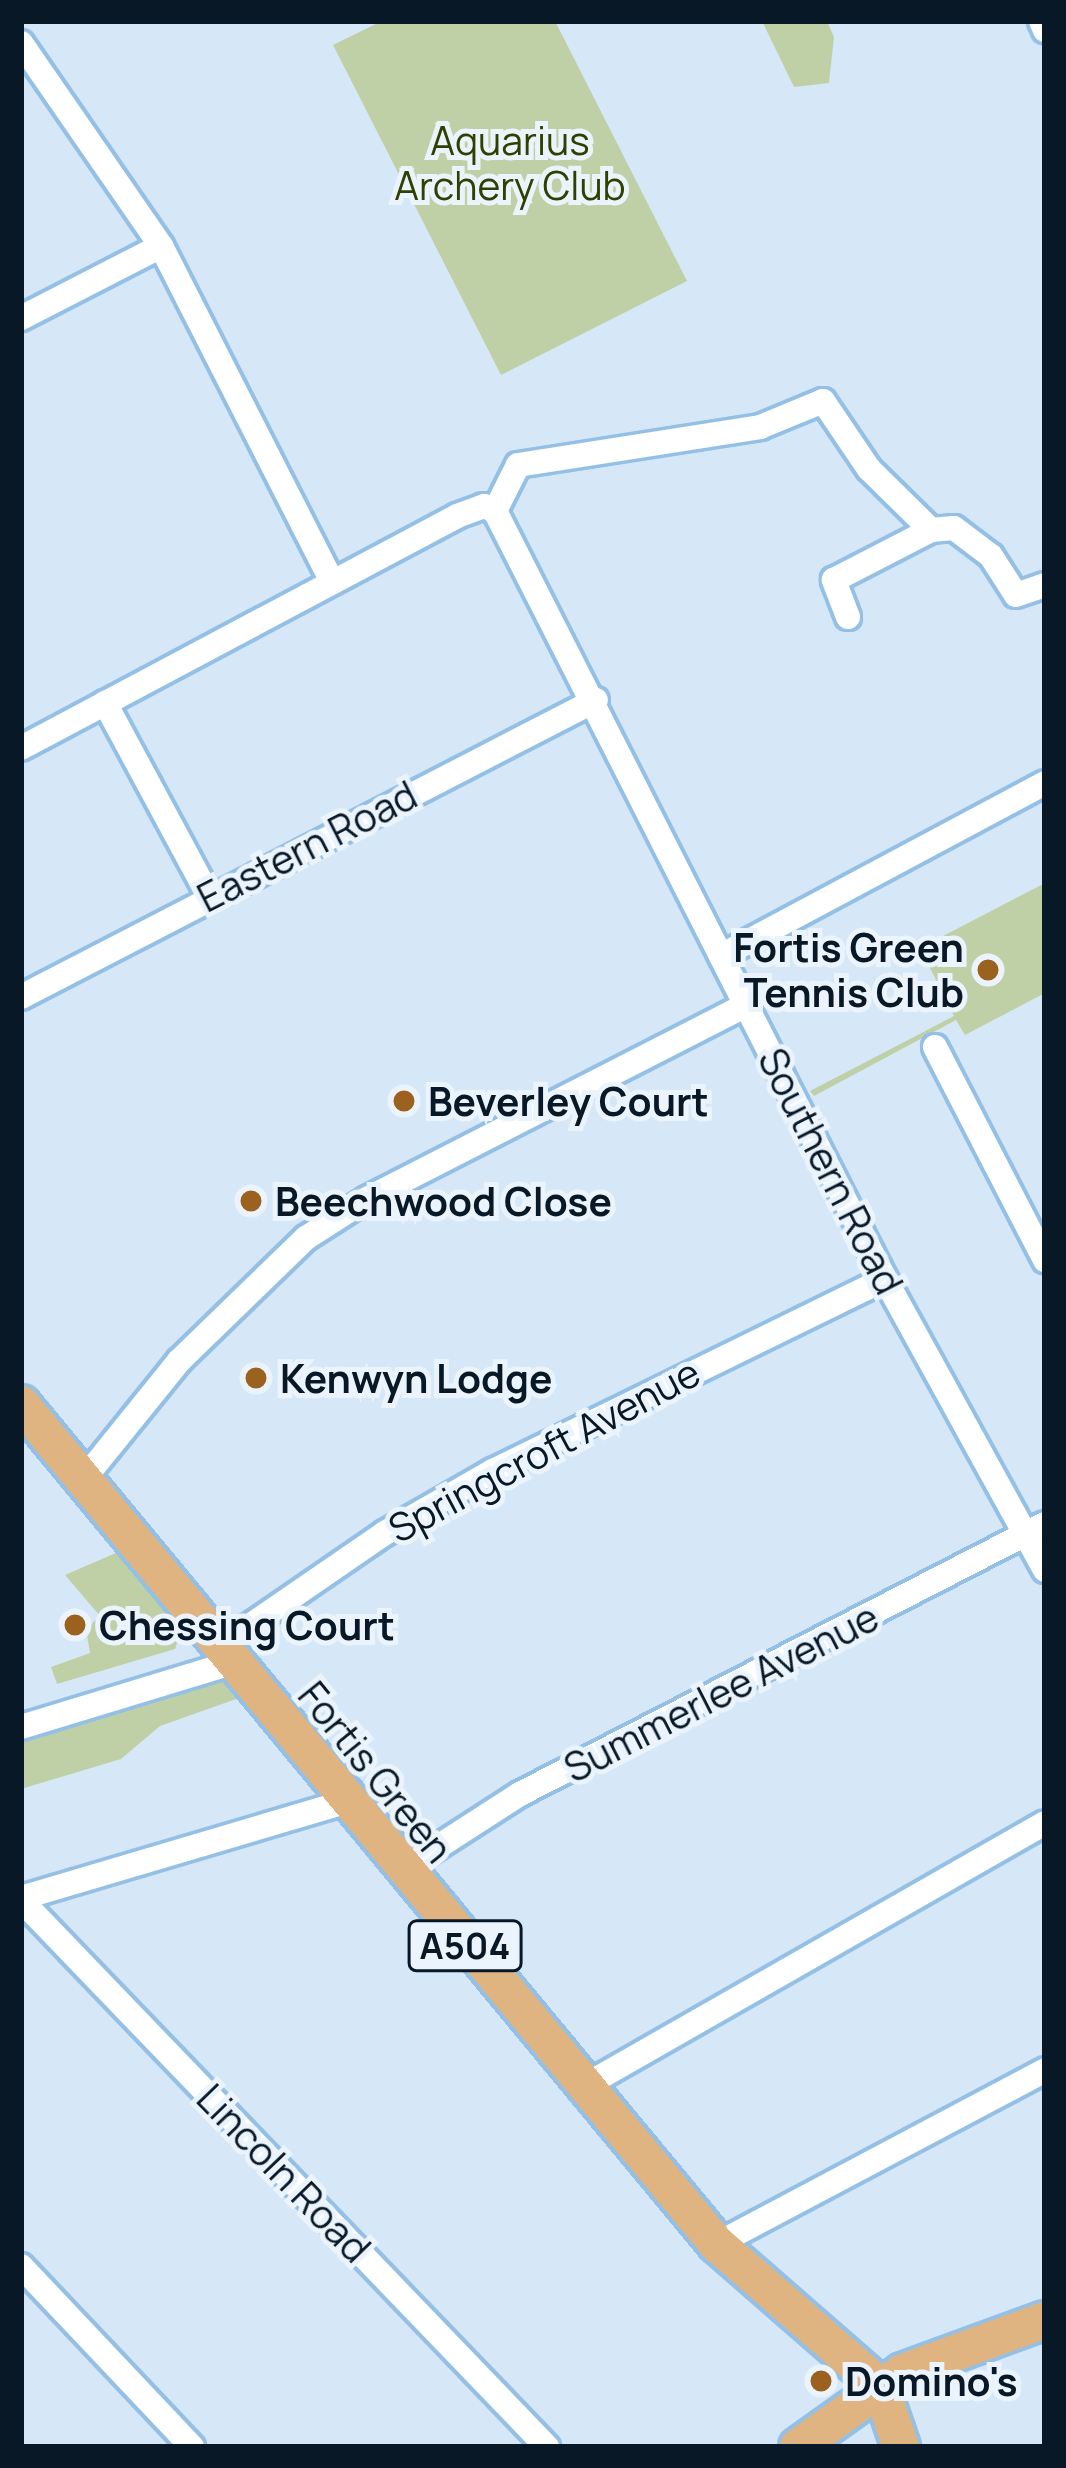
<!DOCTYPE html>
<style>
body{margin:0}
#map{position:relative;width:1066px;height:2468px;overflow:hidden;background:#d6e8f8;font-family:Manrope,sans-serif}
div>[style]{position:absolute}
.green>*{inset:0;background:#bfd0a7}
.roads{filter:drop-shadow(3px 0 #94c0e6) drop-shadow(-3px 0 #94c0e6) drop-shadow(0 3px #94c0e6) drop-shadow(0 -3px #94c0e6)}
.street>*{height:24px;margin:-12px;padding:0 12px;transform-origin:12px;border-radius:12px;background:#fff}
.primary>*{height:36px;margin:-18px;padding:0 18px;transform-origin:18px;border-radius:18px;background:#e0b480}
.dots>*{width:33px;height:33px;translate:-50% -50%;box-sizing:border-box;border:6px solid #ebf4fc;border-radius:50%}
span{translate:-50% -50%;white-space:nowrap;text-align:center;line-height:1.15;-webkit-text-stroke:10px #ebf4fc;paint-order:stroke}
.shield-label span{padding:3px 9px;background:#ebf4fc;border:3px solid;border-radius:9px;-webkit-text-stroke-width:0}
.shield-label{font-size:36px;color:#081826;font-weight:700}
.park-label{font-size:39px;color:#2f4100}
.street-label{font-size:39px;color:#081826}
.poi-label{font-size:39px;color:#081826;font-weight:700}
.right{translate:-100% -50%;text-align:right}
.left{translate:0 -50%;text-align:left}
.frame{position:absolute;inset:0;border:24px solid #081826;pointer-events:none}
</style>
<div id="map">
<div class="green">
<div style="clip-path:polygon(382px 21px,555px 21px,687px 281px,501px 375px,333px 45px)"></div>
<div style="clip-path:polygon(762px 21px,827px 21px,834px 37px,829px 83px,794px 87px)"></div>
<div style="clip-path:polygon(1045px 883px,1045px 993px,965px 1035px,956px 1020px,814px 1096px,810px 1091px,954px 1016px,920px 948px)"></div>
<div style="clip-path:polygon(118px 1552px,182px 1629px,175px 1649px,57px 1684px,51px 1667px,90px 1653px,86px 1629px,100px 1616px,65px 1575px)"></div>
<div style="clip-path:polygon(232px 1663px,256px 1692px,160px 1726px,121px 1759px,21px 1789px,21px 1724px)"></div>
</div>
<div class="roads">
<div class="street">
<div style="left:1041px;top:21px;width:10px;rotate:66deg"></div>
<div style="left:21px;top:43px;width:247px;rotate:55.4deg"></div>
<div style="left:161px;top:246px;width:376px;rotate:63deg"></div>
<div style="left:21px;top:318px;width:157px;rotate:-27.2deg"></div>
<div style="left:495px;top:511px;width:861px;rotate:63.08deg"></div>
<div style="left:885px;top:1279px;width:332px;rotate:61.2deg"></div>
<div style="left:495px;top:511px;width:51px;rotate:-63.4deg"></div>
<div style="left:518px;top:465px;width:245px;rotate:-8.9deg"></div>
<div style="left:760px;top:427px;width:68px;rotate:-22.4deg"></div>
<div style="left:823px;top:401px;width:82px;rotate:55.9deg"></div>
<div style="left:869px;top:469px;width:87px;rotate:44.5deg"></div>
<div style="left:848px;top:617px;width:40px;rotate:-111deg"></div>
<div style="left:834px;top:580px;width:109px;rotate:-27.3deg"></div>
<div style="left:931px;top:530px;width:23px;rotate:-5deg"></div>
<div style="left:954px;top:528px;width:46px;rotate:37.1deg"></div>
<div style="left:991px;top:556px;width:46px;rotate:57.3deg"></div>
<div style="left:1016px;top:595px;width:31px;rotate:-19deg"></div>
<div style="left:105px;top:703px;width:219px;rotate:61.7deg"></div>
<div style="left:21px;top:748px;width:494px;rotate:-28deg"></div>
<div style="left:457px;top:516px;width:29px;rotate:-20deg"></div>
<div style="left:484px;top:506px;width:12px;rotate:24deg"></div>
<div style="left:721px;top:956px;width:367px;rotate:-28.1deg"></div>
<div style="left:21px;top:997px;width:647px;rotate:-27.32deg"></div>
<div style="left:935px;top:1047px;width:240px;rotate:62.7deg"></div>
<div style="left:83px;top:1480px;width:153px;rotate:-51.1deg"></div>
<div style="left:179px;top:1361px;width:177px;rotate:-44.1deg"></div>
<div style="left:306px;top:1238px;width:72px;rotate:-32.6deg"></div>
<div style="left:367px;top:1199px;width:426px;rotate:-27.1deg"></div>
<div style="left:219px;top:1647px;width:201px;rotate:-34.5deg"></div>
<div style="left:385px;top:1533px;width:125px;rotate:-29.9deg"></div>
<div style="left:493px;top:1471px;width:436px;rotate:-26.1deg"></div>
<div style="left:21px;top:1727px;width:220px;rotate:-16.9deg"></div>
<div style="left:402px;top:1870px;width:140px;rotate:-32.8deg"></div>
<div style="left:520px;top:1794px;width:590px;rotate:-27.22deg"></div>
<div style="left:21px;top:1898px;width:339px;rotate:-16.5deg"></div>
<div style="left:21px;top:1900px;width:759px;rotate:46.12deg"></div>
<div style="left:581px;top:2088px;width:534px;rotate:-29.73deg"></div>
<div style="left:717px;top:2244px;width:371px;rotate:-27.9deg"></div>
<div style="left:21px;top:2266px;width:249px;rotate:46.6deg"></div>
</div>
<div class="primary">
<div style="left:21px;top:1404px;width:1091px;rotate:50.36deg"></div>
<div style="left:717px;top:2244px;width:216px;rotate:41.1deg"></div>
<div style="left:880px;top:2386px;width:65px;rotate:71deg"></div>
<div style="left:798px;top:2447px;width:129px;rotate:-35.5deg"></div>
<div style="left:903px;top:2372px;width:151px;rotate:-20.1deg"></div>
</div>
</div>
<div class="dots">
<div style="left:988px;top:970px;background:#9b621f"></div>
<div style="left:404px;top:1101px;background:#9b621f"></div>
<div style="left:251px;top:1201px;background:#9b621f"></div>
<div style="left:256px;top:1378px;background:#9b621f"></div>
<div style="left:75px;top:1625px;background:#9b621f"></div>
<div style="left:821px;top:2381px;background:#9b621f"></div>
</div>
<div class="shield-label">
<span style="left:465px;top:1946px">A504</span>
</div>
<div class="park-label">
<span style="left:510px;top:163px">Aquarius<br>Archery Club</span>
</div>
<div class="street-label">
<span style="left:307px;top:846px;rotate:-27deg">Eastern Road</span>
<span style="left:831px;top:1171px;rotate:63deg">Southern Road</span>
<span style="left:544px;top:1450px;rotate:-28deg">Springcroft Avenue</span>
<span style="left:721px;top:1692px;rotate:-27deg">Summerlee Avenue</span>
<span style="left:376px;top:1772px;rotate:51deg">Fortis Green</span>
<span style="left:284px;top:2173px;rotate:46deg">Lincoln Road</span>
</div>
<div class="poi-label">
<span class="right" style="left:964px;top:970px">Fortis Green<br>Tennis Club</span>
<span class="left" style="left:428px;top:1101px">Beverley Court</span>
<span class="left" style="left:275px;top:1201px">Beechwood Close</span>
<span class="left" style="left:280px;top:1378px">Kenwyn Lodge</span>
<span class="left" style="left:99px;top:1625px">Chessing Court</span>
<span class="left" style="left:845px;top:2381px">Domino's</span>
</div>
<div class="frame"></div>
</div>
